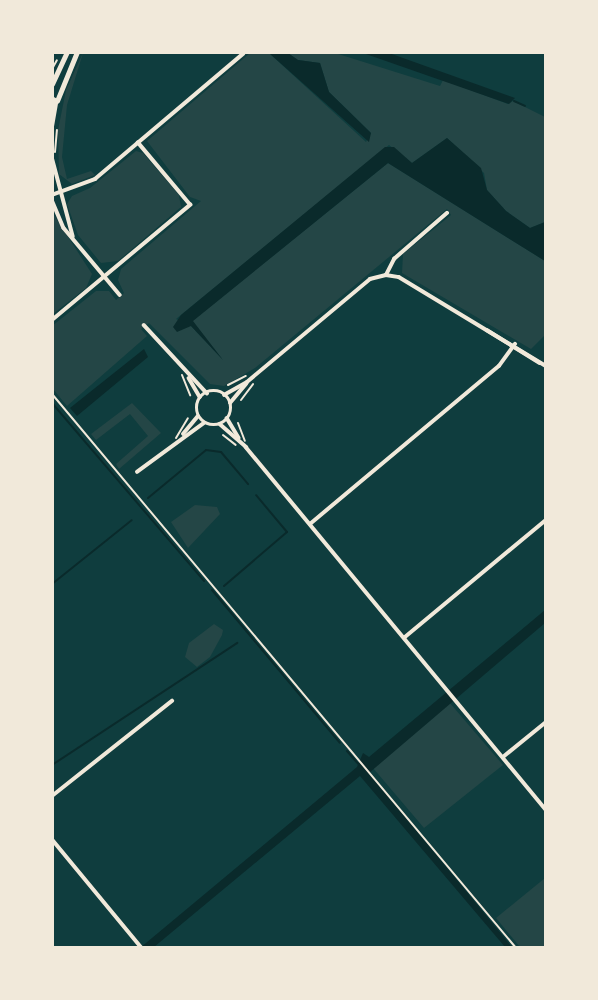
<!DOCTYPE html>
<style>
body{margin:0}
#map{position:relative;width:598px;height:1000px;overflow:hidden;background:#0f3d3e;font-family:"Sofia Sans Condensed",sans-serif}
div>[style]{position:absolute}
.green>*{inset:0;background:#244646}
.water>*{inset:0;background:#0a2a2b}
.stream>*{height:2px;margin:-1px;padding:0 1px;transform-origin:1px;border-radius:1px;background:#0a2a2b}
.path>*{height:2px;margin:-1px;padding:0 1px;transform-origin:1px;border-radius:1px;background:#f1e9da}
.minor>*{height:3.5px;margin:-1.75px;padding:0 1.75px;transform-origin:1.75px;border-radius:1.75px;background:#f1e9da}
.minor>.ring{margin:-1.75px;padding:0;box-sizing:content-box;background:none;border:3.5px solid #f1e9da;border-radius:50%}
.tertiary>*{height:4.5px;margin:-2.25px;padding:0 2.25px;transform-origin:2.25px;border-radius:2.25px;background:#f1e9da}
span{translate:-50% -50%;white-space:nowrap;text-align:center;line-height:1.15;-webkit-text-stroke:6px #f1e9da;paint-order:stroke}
.frame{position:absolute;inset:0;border:54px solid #f1e9da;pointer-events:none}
</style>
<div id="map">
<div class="green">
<div style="clip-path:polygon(83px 53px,67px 105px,62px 157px,67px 179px,91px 171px,95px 175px,72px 184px,59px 174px,58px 130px,66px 90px)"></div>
<div style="clip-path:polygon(250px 53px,269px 53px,366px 142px,371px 133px,329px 92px,320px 63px,298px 60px,288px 53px,335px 53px,440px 86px,443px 80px,508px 104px,513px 101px,545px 117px,545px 222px,530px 228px,506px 211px,487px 190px,484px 173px,447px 138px,412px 163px,389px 145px,176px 319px,191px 326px,223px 360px,192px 321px,388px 163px,545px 261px,545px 335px,531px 349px,402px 273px,403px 254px,451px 215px,447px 209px,255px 368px,224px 386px,210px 384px,149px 323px,141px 329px,147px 336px,67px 406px,53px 389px,52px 326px,96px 291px,109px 291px,116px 300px,124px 293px,118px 280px,121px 269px,201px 201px,190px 197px,147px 141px)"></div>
<div style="clip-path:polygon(136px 151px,143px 153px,179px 195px,181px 207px,118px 261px,101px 263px,78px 235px,67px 204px,72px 196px,90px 188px)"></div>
<div style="clip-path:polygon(52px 212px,92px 274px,86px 288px,53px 314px)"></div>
<div style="clip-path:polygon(132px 403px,161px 433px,119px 469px,116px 464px,148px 436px,130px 414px,96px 440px,91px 434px)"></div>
<div style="clip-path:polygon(195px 505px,217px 507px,220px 514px,188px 548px,171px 522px)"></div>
<div style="clip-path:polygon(214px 624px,223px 630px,222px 635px,210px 657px,197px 667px,185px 657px,189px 643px)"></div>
<div style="clip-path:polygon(449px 702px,503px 765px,424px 828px,373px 768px)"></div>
<div style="clip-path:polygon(545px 878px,545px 947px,520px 947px,496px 918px)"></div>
</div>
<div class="water">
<div style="clip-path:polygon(269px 53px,288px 53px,298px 60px,320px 63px,329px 92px,371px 133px,369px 142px)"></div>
<div style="clip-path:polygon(363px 53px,389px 53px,515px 98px,509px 104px)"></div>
<div style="clip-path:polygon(447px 138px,481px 168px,487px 190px,506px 211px,530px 228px,545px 222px,545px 261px,388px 163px,193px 321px,223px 360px,191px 326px,177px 332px,173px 327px,181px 315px,385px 147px,394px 147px,412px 163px)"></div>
<div style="clip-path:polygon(144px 349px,148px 357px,77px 416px,70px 408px)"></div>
<div style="clip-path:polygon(545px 610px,545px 623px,369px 773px,512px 947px,505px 947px,360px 776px,154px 947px,140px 948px,357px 767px,363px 753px,369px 757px)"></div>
</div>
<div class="stream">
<div style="left:514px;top:101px;width:12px;rotate:24deg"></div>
<div style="left:52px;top:403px;width:234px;rotate:49.5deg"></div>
<div style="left:148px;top:498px;width:75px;rotate:-39.6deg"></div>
<div style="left:206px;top:450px;width:15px;rotate:8deg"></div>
<div style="left:221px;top:452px;width:42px;rotate:49.8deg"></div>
<div style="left:52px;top:584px;width:102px;rotate:-38.7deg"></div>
<div style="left:224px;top:586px;width:83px;rotate:-40.6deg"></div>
<div style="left:287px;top:532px;width:48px;rotate:-130deg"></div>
<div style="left:212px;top:590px;width:199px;rotate:50.1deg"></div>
<div style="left:347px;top:751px;width:18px;rotate:49deg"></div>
<div style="left:52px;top:765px;width:222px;rotate:-33.4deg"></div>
</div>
<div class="path">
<div style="left:52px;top:69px;width:10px;rotate:-61deg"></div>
<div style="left:55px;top:152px;width:22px;rotate:-85deg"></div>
<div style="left:182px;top:375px;width:22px;rotate:68deg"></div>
<div style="left:228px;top:385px;width:20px;rotate:-27deg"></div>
<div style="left:52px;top:394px;width:723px;rotate:50.05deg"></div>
<div style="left:241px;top:400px;width:20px;rotate:-53deg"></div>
<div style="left:238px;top:423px;width:19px;rotate:69deg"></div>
<div style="left:223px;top:435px;width:16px;rotate:38deg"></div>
<div style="left:176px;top:438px;width:23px;rotate:-59deg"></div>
</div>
<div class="minor">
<div style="left:52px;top:98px;width:6px;rotate:31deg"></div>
<div style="left:57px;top:101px;width:27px;rotate:100deg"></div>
<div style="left:52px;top:157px;width:82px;rotate:75.1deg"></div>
<div style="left:52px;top:195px;width:46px;rotate:-20.4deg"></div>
<div style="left:95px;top:179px;width:194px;rotate:-40.2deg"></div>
<div style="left:52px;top:200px;width:30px;rotate:67deg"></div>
<div style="left:64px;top:228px;width:87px;rotate:50.1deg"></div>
<div style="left:386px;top:275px;width:18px;rotate:-63deg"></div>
<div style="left:394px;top:259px;width:70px;rotate:-41deg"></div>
<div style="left:52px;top:320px;width:180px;rotate:-39.8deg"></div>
<div style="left:190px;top:205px;width:81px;rotate:-130deg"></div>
<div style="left:144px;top:325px;width:93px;rotate:47.2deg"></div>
<div style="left:487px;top:330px;width:62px;rotate:31.9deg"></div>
<div style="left:189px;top:378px;width:22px;rotate:60deg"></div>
<div class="ring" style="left:197px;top:391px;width:30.5px;height:30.5px"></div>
<div style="left:224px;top:395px;width:26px;rotate:-29deg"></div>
<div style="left:247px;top:382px;width:160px;rotate:-39.9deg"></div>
<div style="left:370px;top:279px;width:16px;rotate:-14deg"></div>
<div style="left:386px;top:275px;width:13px;rotate:9deg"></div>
<div style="left:399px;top:277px;width:172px;rotate:31.2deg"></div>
<div style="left:230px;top:403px;width:25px;rotate:-50deg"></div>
<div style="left:227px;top:418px;width:23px;rotate:59deg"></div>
<div style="left:220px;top:424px;width:35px;rotate:41deg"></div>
<div style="left:246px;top:447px;width:470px;rotate:50.4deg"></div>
<div style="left:183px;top:434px;width:23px;rotate:-50deg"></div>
<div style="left:137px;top:472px;width:83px;rotate:-36.2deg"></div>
<div style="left:310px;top:524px;width:246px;rotate:-39.9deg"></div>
<div style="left:499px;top:366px;width:27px;rotate:-54deg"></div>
<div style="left:405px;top:637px;width:183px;rotate:-39.7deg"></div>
<div style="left:503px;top:757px;width:55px;rotate:-39.1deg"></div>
<div style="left:52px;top:796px;width:153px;rotate:-38.4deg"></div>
<div style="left:52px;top:839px;width:141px;rotate:50.5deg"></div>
</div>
<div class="tertiary">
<div style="left:52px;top:84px;width:35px;rotate:-65deg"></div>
<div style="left:52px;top:101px;width:5px"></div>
<div style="left:57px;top:101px;width:53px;rotate:-67.8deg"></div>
</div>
<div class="frame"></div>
</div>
